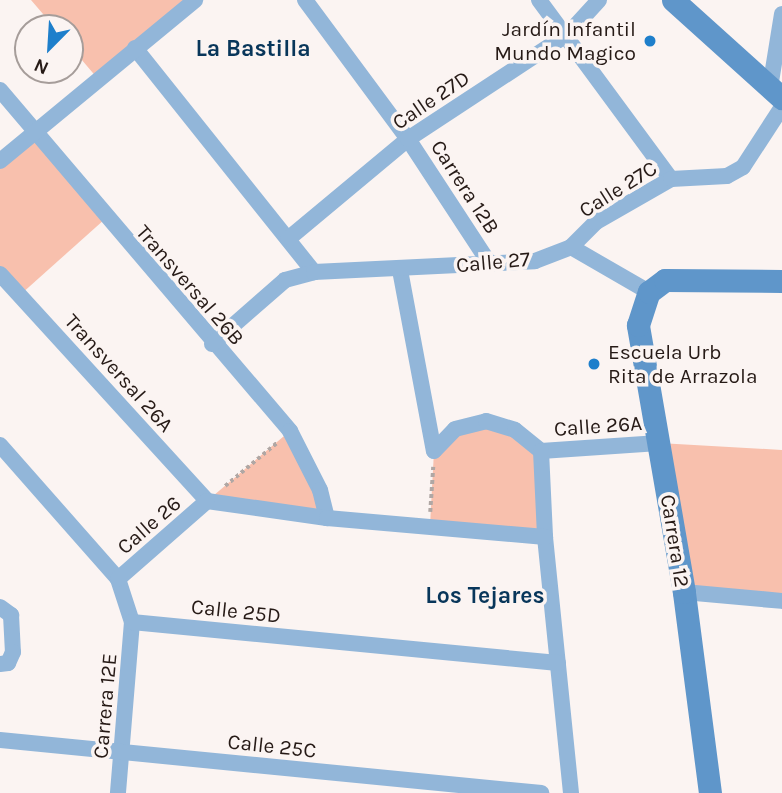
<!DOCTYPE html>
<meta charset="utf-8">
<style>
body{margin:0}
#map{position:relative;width:782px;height:793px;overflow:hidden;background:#fbf4f2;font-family:Karla,sans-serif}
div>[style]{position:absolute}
.green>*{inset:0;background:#f8c0ad}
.path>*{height:3.5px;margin-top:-1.75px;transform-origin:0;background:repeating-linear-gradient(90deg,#b0a7a4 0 3.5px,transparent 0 7px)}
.street>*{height:16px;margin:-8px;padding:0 8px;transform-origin:8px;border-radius:8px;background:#92b6d9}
.secondary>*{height:23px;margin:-11.5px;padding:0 11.5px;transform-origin:11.5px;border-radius:11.5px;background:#5f96ca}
.dots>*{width:19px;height:19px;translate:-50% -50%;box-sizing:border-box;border:4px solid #fbf4f2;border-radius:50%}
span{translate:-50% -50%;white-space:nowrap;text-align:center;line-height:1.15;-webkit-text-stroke:7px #fbf4f2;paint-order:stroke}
.poi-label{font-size:21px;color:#261a16}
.right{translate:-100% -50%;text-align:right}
.left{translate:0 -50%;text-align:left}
.street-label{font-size:21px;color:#261a16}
.neighbourhood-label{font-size:23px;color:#08365a;font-weight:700}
.north{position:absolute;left:14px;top:14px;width:70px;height:70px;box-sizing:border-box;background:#fbf4f2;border:2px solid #a69d9a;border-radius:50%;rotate:204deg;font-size:19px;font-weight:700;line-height:28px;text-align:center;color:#261a16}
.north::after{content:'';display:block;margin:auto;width:24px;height:32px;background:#1e7fcb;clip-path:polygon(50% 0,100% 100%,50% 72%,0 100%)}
</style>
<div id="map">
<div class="green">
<div style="clip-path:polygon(31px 0,199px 0,98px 79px,70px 46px,70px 28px,55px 28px)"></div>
<div style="clip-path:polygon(33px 133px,105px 219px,20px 295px,0 274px,0 161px)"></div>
<div style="clip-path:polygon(486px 421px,541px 451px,545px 537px,430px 526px,434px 451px,455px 429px)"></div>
<div style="clip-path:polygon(290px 431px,327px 518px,207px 501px)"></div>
<div style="clip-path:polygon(659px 443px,782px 450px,782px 601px,684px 592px)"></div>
</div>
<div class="path">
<div style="left:225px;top:486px;width:69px;rotate:-39.7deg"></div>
<div style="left:430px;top:512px;width:45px;rotate:-86.2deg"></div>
</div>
<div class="street">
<div style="left:305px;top:0;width:173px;rotate:53.5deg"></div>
<div style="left:408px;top:139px;width:148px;rotate:56.8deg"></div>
<div style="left:539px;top:0;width:222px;rotate:53.6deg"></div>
<div style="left:135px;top:48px;width:287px;rotate:51.4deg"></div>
<div style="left:770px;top:88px;width:75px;rotate:-80.8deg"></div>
<div style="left:0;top:90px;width:448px;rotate:49.6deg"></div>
<div style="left:290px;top:431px;width:66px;rotate:63deg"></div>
<div style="left:320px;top:490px;width:29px;rotate:76deg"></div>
<div style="left:0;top:161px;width:253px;rotate:-39.5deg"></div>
<div style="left:288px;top:239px;width:156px;rotate:-39.8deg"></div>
<div style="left:408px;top:139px;width:191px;rotate:-33.3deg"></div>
<div style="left:568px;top:34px;width:46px;rotate:-47.6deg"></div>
<div style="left:571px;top:247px;width:90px;rotate:30deg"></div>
<div style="left:400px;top:270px;width:184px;rotate:79.4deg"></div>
<div style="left:0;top:274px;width:307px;rotate:47.6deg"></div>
<div style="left:212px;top:344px;width:97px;rotate:-41.2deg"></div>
<div style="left:285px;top:280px;width:30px;rotate:-15deg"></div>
<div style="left:314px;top:272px;width:221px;rotate:-2.8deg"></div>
<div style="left:535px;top:261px;width:39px;rotate:-21deg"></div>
<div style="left:571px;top:247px;width:35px;rotate:-45deg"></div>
<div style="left:596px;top:222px;width:86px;rotate:-29.8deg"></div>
<div style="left:671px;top:179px;width:56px;rotate:-3.1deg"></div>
<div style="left:727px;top:176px;width:18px;rotate:-29deg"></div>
<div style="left:743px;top:167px;width:72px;rotate:-57deg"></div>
<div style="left:0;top:445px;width:179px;rotate:48.6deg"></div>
<div style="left:118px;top:579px;width:45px;rotate:72deg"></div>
<div style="left:132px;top:622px;width:172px;rotate:94.7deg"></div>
<div style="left:434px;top:451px;width:30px;rotate:-46deg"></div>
<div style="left:455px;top:429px;width:32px;rotate:-14deg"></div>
<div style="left:486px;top:421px;width:30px;rotate:17deg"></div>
<div style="left:515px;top:430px;width:33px;rotate:39deg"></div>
<div style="left:541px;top:451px;width:118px;rotate:-3.9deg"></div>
<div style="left:541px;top:451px;width:86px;rotate:87.3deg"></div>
<div style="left:545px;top:537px;width:257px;rotate:84.2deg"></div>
<div style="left:207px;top:501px;width:121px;rotate:8.1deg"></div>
<div style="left:327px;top:518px;width:219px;rotate:5deg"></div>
<div style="left:118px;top:579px;width:118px;rotate:-41.2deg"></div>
<div style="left:684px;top:592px;width:98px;rotate:5.2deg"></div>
<div style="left:0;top:607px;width:14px;rotate:36deg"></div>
<div style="left:11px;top:615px;width:37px;rotate:87deg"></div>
<div style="left:13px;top:652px;width:12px;rotate:114deg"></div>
<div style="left:8px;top:663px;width:8px;rotate:173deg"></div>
<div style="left:132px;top:622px;width:428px;rotate:5.5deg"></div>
<div style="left:0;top:740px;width:544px;rotate:5.6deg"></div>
</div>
<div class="secondary">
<div style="left:673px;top:0;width:147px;rotate:42deg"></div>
<div style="left:710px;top:793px;width:203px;rotate:-97.4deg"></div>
<div style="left:684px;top:592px;width:271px;rotate:-99.8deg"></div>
<div style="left:638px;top:325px;width:35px;rotate:-72deg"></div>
<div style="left:649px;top:292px;width:20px;rotate:-37deg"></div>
<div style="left:665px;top:280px;width:117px;rotate:0.5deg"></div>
</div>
<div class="dots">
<div style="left:650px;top:41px;background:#1e7fcb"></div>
<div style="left:594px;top:364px;background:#1e7fcb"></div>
</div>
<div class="poi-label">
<span class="right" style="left:636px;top:41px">Jardín Infantil<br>Mundo Magico</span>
<span class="left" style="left:608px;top:364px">Escuela Urb<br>Rita de Arrazola</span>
</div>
<div class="street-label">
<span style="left:431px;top:100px;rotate:-34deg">Calle 27D</span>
<span style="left:465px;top:187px;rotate:57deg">Carrera 12B</span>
<span style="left:618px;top:189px;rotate:-32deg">Calle 27C</span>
<span style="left:493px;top:262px;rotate:-5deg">Calle 27</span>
<span style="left:190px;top:285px;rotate:49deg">Transversal 26B</span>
<span style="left:119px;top:373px;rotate:48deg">Transversal 26A</span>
<span style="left:598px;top:426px;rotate:-4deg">Calle 26A</span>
<span style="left:149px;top:525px;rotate:-41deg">Calle 26</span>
<span style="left:675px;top:541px;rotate:81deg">Carrera 12</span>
<span style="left:236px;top:611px;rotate:6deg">Calle 25D</span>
<span style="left:105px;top:706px;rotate:-85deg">Carrera 12E</span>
<span style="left:272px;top:746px;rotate:6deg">Calle 25C</span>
</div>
<div class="neighbourhood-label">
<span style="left:253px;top:49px">La Bastilla</span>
<span style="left:485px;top:596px">Los Tejares</span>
</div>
<div class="north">N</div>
</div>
